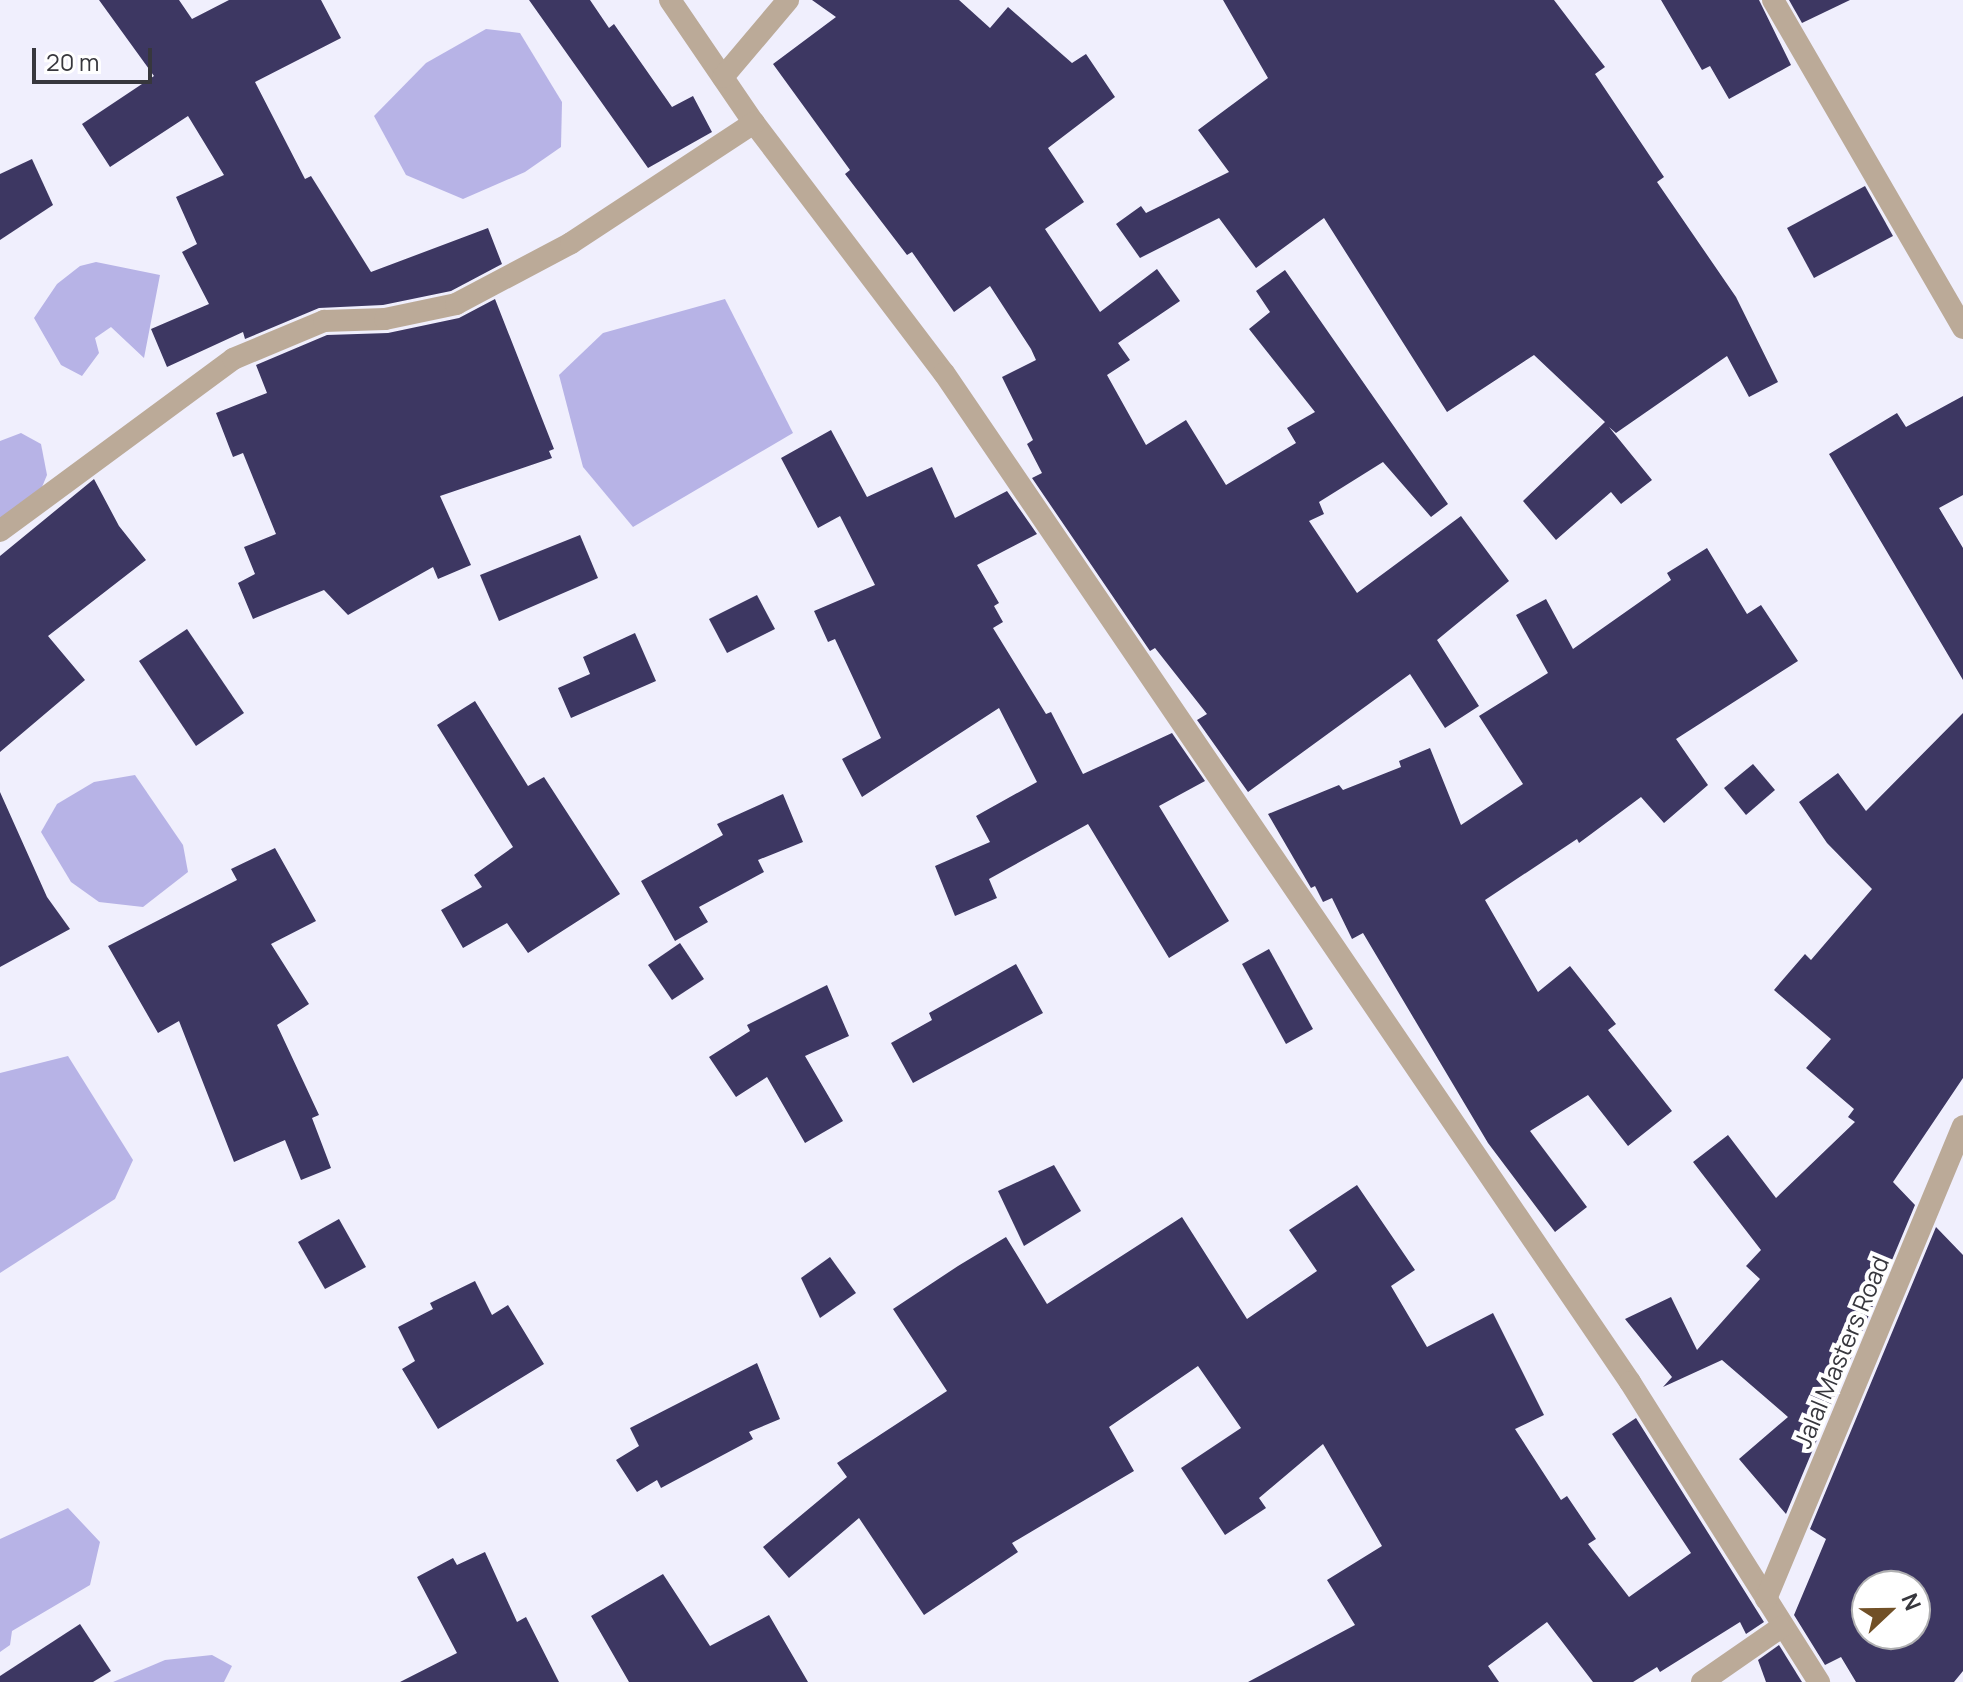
<!DOCTYPE html>
<style>
body{margin:0}
#map{position:relative;width:1963px;height:1682px;overflow:hidden;background:#f0effd;font-family:Manrope,sans-serif}
div>[style]{position:absolute}
.water>*{inset:0;background:#b7b3e6}
.building>*{inset:0;background:#3d3762}
.minor>*{height:22px;margin:-11px;padding:0 11px;transform-origin:11px;border-radius:11px;background:#bbaa98}
span{translate:-50% -50%;white-space:nowrap;text-align:center;line-height:1.15;-webkit-text-stroke:8px #fff;paint-order:stroke}
.street-label{font-size:24px;color:#37373d}
.north{position:absolute;left:1851px;top:1570px;width:80px;height:80px;box-sizing:border-box;background:#fff;border:2px solid #afafb1;border-radius:50%;rotate:68deg;font-size:22px;font-weight:700;line-height:32px;text-align:center;color:#37373d}
.north::after{content:'';display:block;margin:auto;width:28px;height:36px;background:#715027;clip-path:polygon(50% 0,100% 100%,50% 72%,0 100%)}
.scale{position:absolute;left:32px;top:48px;width:120px;height:36px;box-sizing:border-box;border:4px solid #37373d;border-top:0;padding-left:10px;font-size:24px;line-height:28px;white-space:nowrap;color:#37373d;-webkit-text-stroke:6px #fff;paint-order:stroke}
</style>
<div id="map">
<div class="water">
<div style="clip-path:polygon(486px 29px,520px 33px,562px 102px,561px 147px,525px 172px,463px 199px,406px 175px,374px 116px,426px 63px)"></div>
<div style="clip-path:polygon(96px 262px,160px 275px,144px 358px,111px 327px,95px 338px,99px 353px,82px 376px,61px 365px,34px 318px,57px 284px,80px 266px)"></div>
<div style="clip-path:polygon(725px 299px,793px 433px,633px 527px,583px 467px,559px 375px,603px 333px)"></div>
<div style="clip-path:polygon(21px 433px,41px 444px,47px 475px,42px 487px,0 519px,0 441px)"></div>
<div style="clip-path:polygon(135px 775px,183px 845px,188px 872px,143px 907px,99px 902px,71px 882px,41px 832px,57px 804px,94px 782px)"></div>
<div style="clip-path:polygon(68px 1056px,133px 1160px,115px 1199px,0 1273px,0 1073px)"></div>
<div style="clip-path:polygon(68px 1508px,100px 1542px,90px 1585px,12px 1631px,10px 1645px,0 1652px,0 1539px)"></div>
<div style="clip-path:polygon(212px 1655px,232px 1666px,224px 1682px,113px 1682px,165px 1660px)"></div>
</div>
<div class="building">
<div style="clip-path:polygon(99px 0,179px 0,192px 19px,229px 0,321px 0,341px 38px,255px 82px,305px 179px,311px 176px,371px 272px,488px 228px,502px 264px,451px 291px,383px 305px,319px 308px,245px 339px,243px 332px,167px 367px,151px 329px,209px 304px,182px 252px,197px 244px,176px 197px,224px 175px,188px 116px,110px 167px,82px 124px,154px 76px)"></div>
<div style="clip-path:polygon(529px 0,590px 0,609px 28px,614px 24px,672px 107px,693px 96px,712px 132px,648px 168px)"></div>
<div style="clip-path:polygon(812px 0,959px 0,990px 28px,1008px 7px,1072px 63px,1086px 54px,1115px 97px,1048px 148px,1084px 202px,1045px 229px,1100px 312px,1157px 269px,1180px 301px,1118px 343px,1130px 360px,1107px 375px,1146px 445px,1186px 420px,1226px 485px,1296px 443px,1287px 428px,1315px 412px,1249px 329px,1270px 312px,1256px 291px,1285px 270px,1448px 504px,1431px 517px,1383px 462px,1319px 502px,1324px 514px,1309px 521px,1357px 593px,1461px 516px,1509px 581px,1437px 640px,1479px 706px,1445px 728px,1410px 674px,1248px 792px,1197px 720px,1207px 714px,1155px 648px,1150px 651px,1032px 478px,1042px 473px,1027px 444px,1033px 440px,1002px 377px,1036px 360px,1031px 349px,990px 286px,954px 312px,912px 252px,907px 255px,845px 174px,850px 170px,773px 64px,836px 17px)"></div>
<div style="clip-path:polygon(1223px 0,1554px 0,1605px 67px,1595px 74px,1664px 177px,1657px 182px,1736px 297px,1778px 382px,1749px 397px,1727px 356px,1616px 433px,1609px 427px,1652px 480px,1621px 504px,1611px 492px,1556px 540px,1523px 501px,1605px 422px,1534px 355px,1447px 412px,1324px 218px,1256px 268px,1219px 218px,1140px 258px,1116px 224px,1141px 206px,1146px 213px,1229px 172px,1198px 130px,1268px 78px)"></div>
<div style="clip-path:polygon(1661px 0,1759px 0,1791px 65px,1729px 99px,1710px 66px,1702px 70px)"></div>
<div style="clip-path:polygon(1789px 0,1850px 0,1802px 23px)"></div>
<div style="clip-path:polygon(32px 159px,53px 205px,0 240px,0 174px)"></div>
<div style="clip-path:polygon(1865px 186px,1893px 236px,1814px 278px,1787px 228px)"></div>
<div style="clip-path:polygon(495px 299px,554px 449px,549px 451px,552px 458px,440px 496px,471px 565px,438px 579px,433px 567px,348px 615px,324px 590px,253px 619px,238px 583px,255px 574px,244px 547px,276px 534px,243px 453px,233px 457px,216px 413px,267px 393px,256px 365px,327px 335px,388px 333px,459px 318px)"></div>
<div style="clip-path:polygon(1963px 396px,1963px 495px,1939px 508px,1963px 548px,1963px 680px,1829px 454px,1897px 413px,1906px 427px)"></div>
<div style="clip-path:polygon(831px 430px,867px 497px,932px 467px,955px 518px,1007px 491px,1037px 534px,977px 565px,999px 603px,994px 606px,1003px 622px,993px 628px,1046px 714px,1051px 712px,1083px 774px,1172px 733px,1205px 781px,1159px 806px,1229px 921px,1169px 958px,1088px 824px,989px 879px,997px 898px,955px 916px,935px 866px,990px 842px,976px 816px,1037px 782px,999px 708px,862px 797px,842px 759px,881px 738px,835px 639px,828px 642px,814px 611px,875px 585px,840px 516px,818px 528px,781px 458px)"></div>
<div style="clip-path:polygon(94px 479px,119px 526px,146px 560px,48px 636px,85px 680px,0 752px,0 556px)"></div>
<div style="clip-path:polygon(580px 535px,598px 578px,499px 621px,480px 575px)"></div>
<div style="clip-path:polygon(1707px 548px,1747px 614px,1761px 605px,1798px 661px,1676px 739px,1708px 785px,1664px 823px,1641px 797px,1579px 843px,1577px 839px,1485px 900px,1538px 992px,1570px 966px,1616px 1024px,1608px 1030px,1672px 1111px,1628px 1146px,1588px 1095px,1530px 1131px,1587px 1207px,1555px 1232px,1488px 1143px,1363px 933px,1352px 939px,1332px 898px,1323px 902px,1315px 886px,1311px 888px,1268px 814px,1339px 785px,1343px 790px,1401px 767px,1399px 761px,1430px 748px,1461px 825px,1523px 784px,1479px 716px,1548px 673px,1516px 615px,1546px 599px,1573px 649px,1671px 580px,1667px 573px)"></div>
<div style="clip-path:polygon(757px 595px,775px 629px,727px 653px,709px 619px)"></div>
<div style="clip-path:polygon(187px 629px,244px 713px,196px 746px,139px 661px)"></div>
<div style="clip-path:polygon(635px 633px,656px 681px,571px 718px,558px 688px,590px 674px,583px 657px)"></div>
<div style="clip-path:polygon(475px 701px,528px 786px,544px 777px,620px 894px,528px 953px,507px 923px,463px 948px,441px 910px,482px 887px,474px 875px,513px 847px,437px 725px)"></div>
<div style="clip-path:polygon(1963px 713px,1963px 1078px,1893px 1182px,1915px 1205px,1786px 1514px,1739px 1459px,1788px 1417px,1722px 1360px,1663px 1387px,1672px 1377px,1625px 1319px,1671px 1297px,1697px 1350px,1760px 1279px,1746px 1266px,1761px 1250px,1693px 1162px,1728px 1135px,1776px 1198px,1855px 1122px,1848px 1117px,1854px 1109px,1806px 1068px,1831px 1039px,1774px 990px,1805px 954px,1811px 960px,1872px 889px,1827px 843px,1799px 802px,1838px 773px,1866px 811px)"></div>
<div style="clip-path:polygon(1753px 764px,1775px 790px,1746px 815px,1724px 788px)"></div>
<div style="clip-path:polygon(0 792px,47px 897px,70px 929px,0 967px)"></div>
<div style="clip-path:polygon(783px 794px,803px 842px,758px 860px,764px 872px,699px 907px,708px 922px,675px 941px,641px 881px,723px 835px,717px 824px)"></div>
<div style="clip-path:polygon(275px 848px,316px 921px,271px 944px,309px 1004px,277px 1025px,319px 1115px,312px 1118px,331px 1168px,301px 1180px,285px 1140px,234px 1162px,179px 1021px,158px 1033px,108px 946px,237px 880px,231px 869px)"></div>
<div style="clip-path:polygon(680px 943px,704px 979px,672px 1000px,648px 965px)"></div>
<div style="clip-path:polygon(1269px 949px,1313px 1029px,1286px 1044px,1242px 964px)"></div>
<div style="clip-path:polygon(1016px 964px,1043px 1013px,913px 1083px,891px 1043px,932px 1020px,929px 1013px)"></div>
<div style="clip-path:polygon(827px 985px,849px 1036px,805px 1056px,843px 1121px,805px 1143px,767px 1077px,736px 1097px,709px 1057px,750px 1031px,747px 1025px)"></div>
<div style="clip-path:polygon(1054px 1165px,1081px 1211px,1024px 1246px,998px 1191px)"></div>
<div style="clip-path:polygon(1357px 1185px,1415px 1270px,1391px 1286px,1427px 1347px,1493px 1313px,1544px 1415px,1515px 1429px,1561px 1500px,1567px 1496px,1596px 1539px,1588px 1544px,1629px 1597px,1691px 1553px,1612px 1434px,1636px 1418px,1764px 1622px,1746px 1634px,1740px 1622px,1660px 1672px,1657px 1667px,1633px 1682px,1593px 1682px,1547px 1622px,1488px 1666px,1499px 1682px,1248px 1682px,1355px 1625px,1327px 1580px,1382px 1546px,1323px 1444px,1259px 1498px,1266px 1508px,1225px 1535px,1181px 1468px,1241px 1428px,1198px 1366px,1109px 1427px,1134px 1471px,1012px 1543px,1018px 1552px,924px 1615px,859px 1518px,789px 1578px,763px 1547px,847px 1477px,837px 1463px,947px 1391px,893px 1309px,958px 1266px,1006px 1237px,1047px 1304px,1182px 1217px,1247px 1319px,1317px 1271px,1289px 1230px)"></div>
<div style="clip-path:polygon(339px 1219px,366px 1267px,325px 1289px,298px 1242px)"></div>
<div style="clip-path:polygon(evenodd,1936px 1227px,1963px 1255px,1963px 1671px,1954px 1682px,1856px 1682px,1841px 1657px,1825px 1665px,1794px 1615px,1826px 1539px,1810px 1529px,1936px 1227px,1867px 1586px,1915px 1586px,1915px 1634px,1867px 1634px,1867px 1586px)"></div>
<div style="clip-path:polygon(830px 1257px,856px 1293px,820px 1318px,801px 1278px)"></div>
<div style="clip-path:polygon(475px 1281px,492px 1315px,508px 1305px,544px 1364px,438px 1429px,402px 1369px,415px 1361px,398px 1327px,433px 1309px,430px 1303px)"></div>
<div style="clip-path:polygon(757px 1363px,780px 1419px,749px 1432px,753px 1439px,661px 1488px,657px 1480px,637px 1492px,616px 1460px,639px 1446px,630px 1428px)"></div>
<div style="clip-path:polygon(485px 1552px,517px 1622px,526px 1617px,559px 1682px,400px 1682px,457px 1653px,417px 1577px,453px 1558px,457px 1565px)"></div>
<div style="clip-path:polygon(663px 1574px,710px 1646px,769px 1615px,808px 1682px,629px 1682px,591px 1616px)"></div>
<div style="clip-path:polygon(80px 1624px,111px 1671px,93px 1682px,0 1682px,0 1676px)"></div>
<div style="clip-path:polygon(1779px 1645px,1802px 1682px,1766px 1682px,1758px 1660px)"></div>
</div>
<div class="minor">
<div style="left:670px;top:0;width:149px;rotate:55.7deg"></div>
<div style="left:754px;top:123px;width:314px;rotate:52.8deg"></div>
<div style="left:944px;top:373px;width:1220px;rotate:55.79deg"></div>
<div style="left:1630px;top:1382px;width:355px;rotate:57.8deg"></div>
<div style="left:1773px;top:0;width:379px;rotate:59.9deg"></div>
<div style="left:723px;top:77px;width:101px;rotate:-49.8deg"></div>
<div style="left:0;top:531px;width:290px;rotate:-36.4deg"></div>
<div style="left:233px;top:359px;width:99px;rotate:-22.7deg"></div>
<div style="left:324px;top:321px;width:61px;rotate:-1.9deg"></div>
<div style="left:385px;top:319px;width:73px;rotate:-11.9deg"></div>
<div style="left:456px;top:304px;width:130px;rotate:-27.9deg"></div>
<div style="left:571px;top:243px;width:219px;rotate:-33.3deg"></div>
<div style="left:1766px;top:1599px;width:512px;rotate:-67.39deg"></div>
<div style="left:1702px;top:1682px;width:98px;rotate:-34.7deg"></div>
</div>
<div class="street-label">
<span style="left:1841px;top:1352px;rotate:-67deg">Jalal Masters Road</span>
</div>
<div class="north">N</div>
<div class="scale">20 m</div>
</div>
